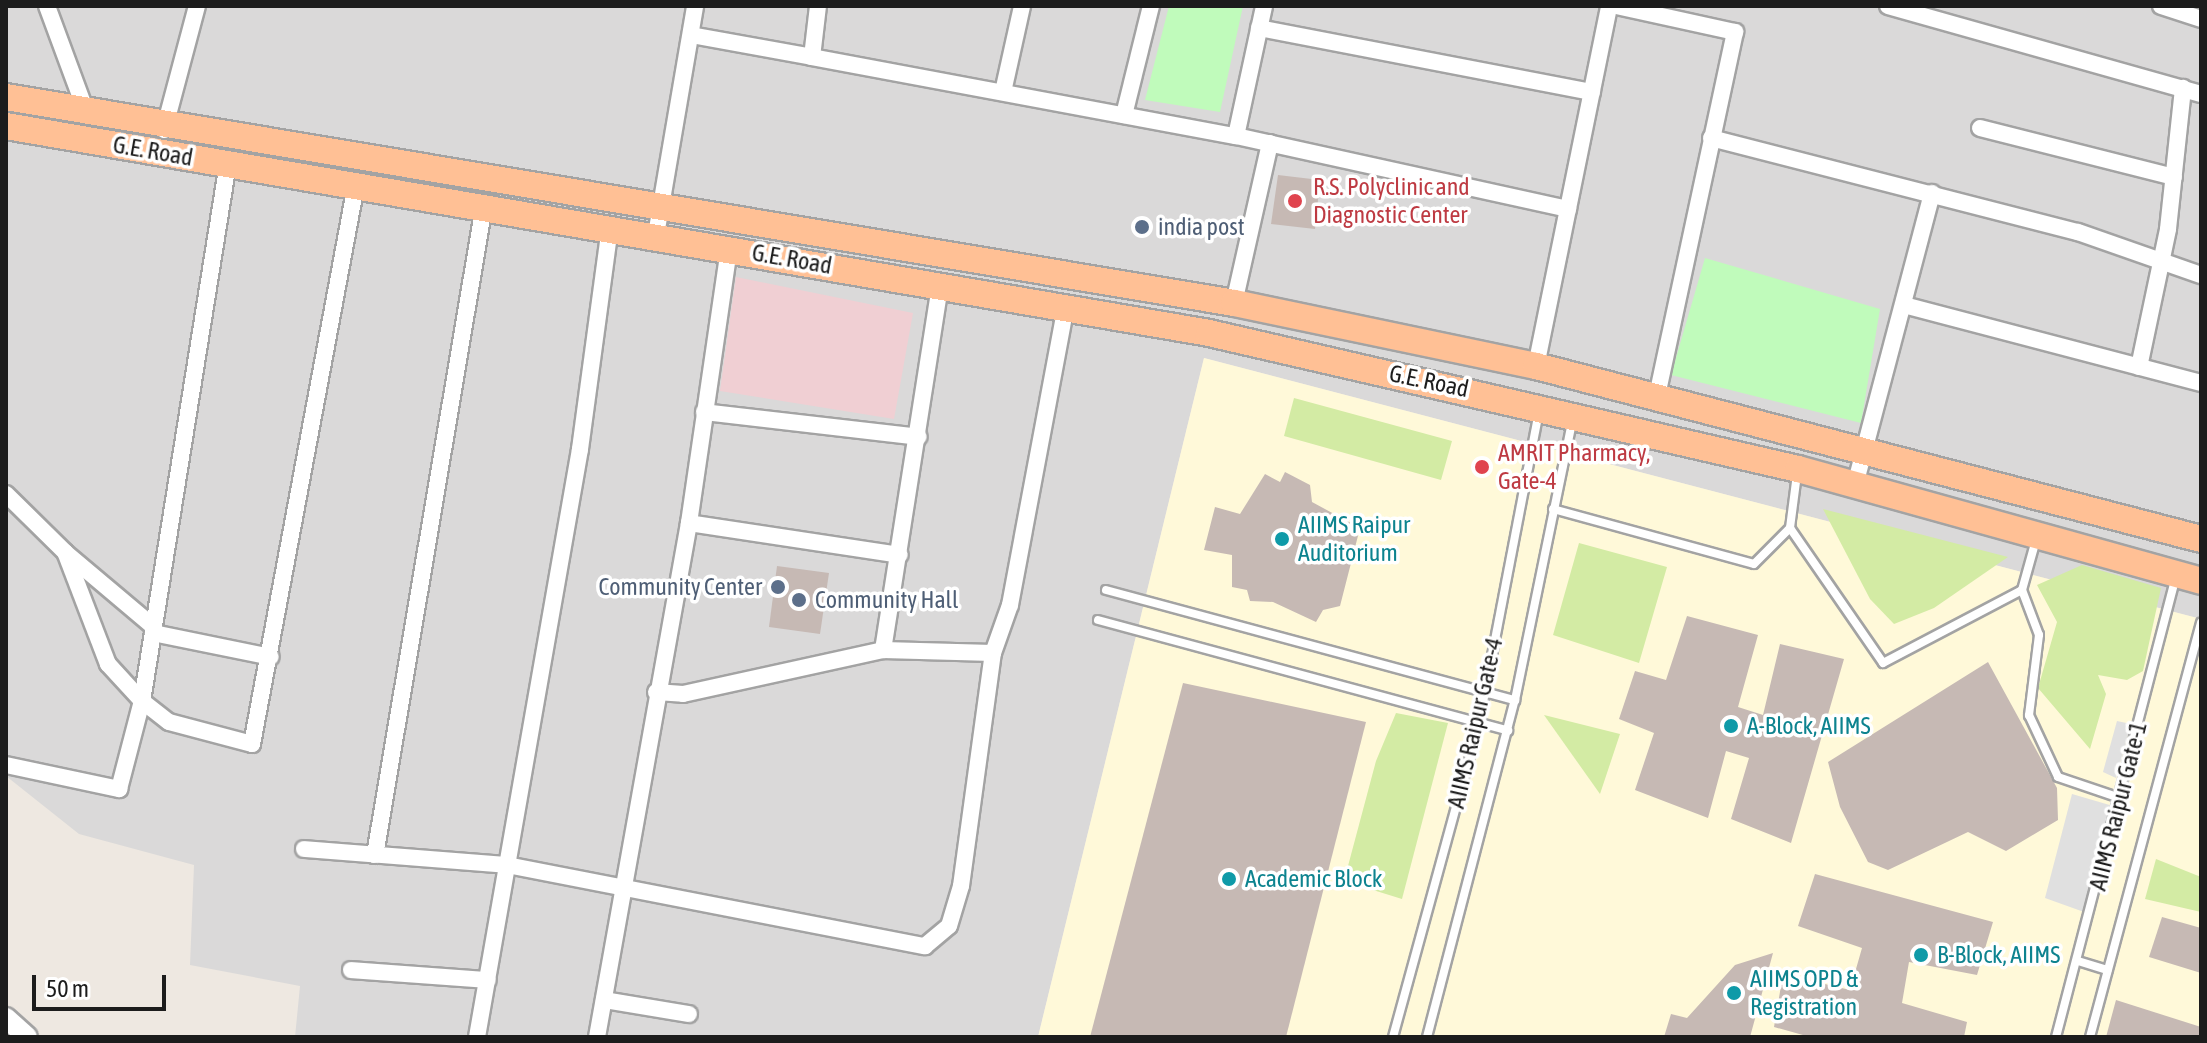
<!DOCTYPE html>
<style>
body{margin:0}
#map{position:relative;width:2207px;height:1043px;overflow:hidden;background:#eee8e1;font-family:"Asap Condensed",sans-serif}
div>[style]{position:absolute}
.residential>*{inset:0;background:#dad9d9}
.commercial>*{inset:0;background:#f0cfd3}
.education>*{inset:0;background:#fff9d9}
.grass>*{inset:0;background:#d3eba4}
.park>*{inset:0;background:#c0fbbb}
.parking>*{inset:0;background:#e0e0e0}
.building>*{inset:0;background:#c6b9b4}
.roads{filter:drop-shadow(2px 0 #a3a3a3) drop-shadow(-2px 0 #a3a3a3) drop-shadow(0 2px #a3a3a3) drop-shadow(0 -2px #a3a3a3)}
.service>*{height:8px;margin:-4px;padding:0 4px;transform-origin:4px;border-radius:4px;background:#fff}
.minor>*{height:16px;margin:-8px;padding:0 8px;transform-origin:8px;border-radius:8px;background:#fff}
.tertiary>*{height:20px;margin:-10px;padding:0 10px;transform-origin:10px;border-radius:10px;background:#fff}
.primary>*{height:26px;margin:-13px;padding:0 13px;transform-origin:13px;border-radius:13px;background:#ffc095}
.dots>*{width:22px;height:22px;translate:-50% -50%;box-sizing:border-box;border:4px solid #fff;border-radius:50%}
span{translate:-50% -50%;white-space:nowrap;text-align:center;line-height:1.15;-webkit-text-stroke:7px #fff;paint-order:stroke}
.street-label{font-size:24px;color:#1c1c1c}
.health-label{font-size:24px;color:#be3a42}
.left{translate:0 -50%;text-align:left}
.service-label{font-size:24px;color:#4e5e75}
.right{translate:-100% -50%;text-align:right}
.culture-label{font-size:24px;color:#0d838f}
.frame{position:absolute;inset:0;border:8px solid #1c1c1c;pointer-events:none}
.scale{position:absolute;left:32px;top:975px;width:134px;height:36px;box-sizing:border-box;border:4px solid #1c1c1c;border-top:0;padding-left:10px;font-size:24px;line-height:28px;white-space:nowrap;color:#1c1c1c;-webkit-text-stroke:6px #fff;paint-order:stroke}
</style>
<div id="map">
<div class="residential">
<div style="clip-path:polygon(6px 6px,2201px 6px,2201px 619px,1204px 358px,1038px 1037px,295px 1037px,300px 986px,190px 965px,194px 865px,79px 834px,6px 776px)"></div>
</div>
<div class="commercial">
<div style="clip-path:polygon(736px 277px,913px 313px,894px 419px,720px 391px)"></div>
</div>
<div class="education">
<div style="clip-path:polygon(1204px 358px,2201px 619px,2201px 1037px,1038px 1037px)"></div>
</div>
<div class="grass">
<div style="clip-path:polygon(1294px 398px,1452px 441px,1441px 480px,1284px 436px)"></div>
<div style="clip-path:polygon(1823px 509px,2008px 557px,1934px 608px,1894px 624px,1870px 599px)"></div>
<div style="clip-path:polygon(1579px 543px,1667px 567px,1639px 663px,1553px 635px)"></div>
<div style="clip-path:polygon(2082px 565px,2161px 588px,2143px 671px,2127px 680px,2098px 675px,2106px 694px,2090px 749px,2038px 688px,2057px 622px,2037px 585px)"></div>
<div style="clip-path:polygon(1396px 713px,1448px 723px,1402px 899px,1344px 881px,1376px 761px)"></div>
<div style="clip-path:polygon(1544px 715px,1620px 734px,1600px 794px)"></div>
<div style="clip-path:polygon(2156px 859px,2201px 877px,2201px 912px,2145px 899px)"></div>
</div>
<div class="park">
<div style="clip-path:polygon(1169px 6px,1243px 6px,1220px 112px,1145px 100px)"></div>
<div style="clip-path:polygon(1705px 258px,1880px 309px,1861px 423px,1671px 375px)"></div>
</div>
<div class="parking">
<div style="clip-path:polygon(2117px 721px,2131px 724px,2116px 778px,2103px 772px)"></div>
<div style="clip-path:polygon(2072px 794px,2113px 806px,2084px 912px,2045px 898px)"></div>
</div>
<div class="building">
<div style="clip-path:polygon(1278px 175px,1320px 180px,1315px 229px,1271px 224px)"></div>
<div style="clip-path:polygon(1285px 472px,1310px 485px,1312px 502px,1360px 528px,1340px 606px,1323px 610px,1316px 622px,1273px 602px,1250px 601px,1247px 590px,1232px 587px,1232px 555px,1204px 550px,1215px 507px,1240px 514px,1265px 474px,1280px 482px)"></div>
<div style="clip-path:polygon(777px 566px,829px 573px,820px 634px,769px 627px)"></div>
<div style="clip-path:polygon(1687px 616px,1758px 635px,1738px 707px,1763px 715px,1780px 644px,1844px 659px,1791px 843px,1731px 819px,1749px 758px,1726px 751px,1708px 818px,1635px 790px,1654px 733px,1619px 719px,1635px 671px,1666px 680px)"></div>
<div style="clip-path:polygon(1988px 662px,2057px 788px,2058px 820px,2006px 851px,1968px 832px,1888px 870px,1868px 862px,1840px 807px,1828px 762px)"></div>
<div style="clip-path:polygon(1183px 683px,1366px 722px,1286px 1037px,1090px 1037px)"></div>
<div style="clip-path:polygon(1815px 874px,1993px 922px,1977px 975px,1909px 962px,1902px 1003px,1967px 1022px,1964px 1037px,1810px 1037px,1774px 1027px,1783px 974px,1850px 990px,1862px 948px,1798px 926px)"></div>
<div style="clip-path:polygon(2162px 917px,2201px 928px,2201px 973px,2149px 957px)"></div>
<div style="clip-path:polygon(1773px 953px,1750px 1037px,1664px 1037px,1671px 1014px,1687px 1018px,1735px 965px)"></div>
<div style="clip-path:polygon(2116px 1000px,2201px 1027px,2201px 1037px,2106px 1037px)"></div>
</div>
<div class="roads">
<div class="service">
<div style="left:1797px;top:474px;width:54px;rotate:97.4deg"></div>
<div style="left:1790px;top:528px;width:164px;rotate:55.4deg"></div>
<div style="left:1883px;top:663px;width:157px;rotate:-27.7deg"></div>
<div style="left:2022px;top:590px;width:52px;rotate:-74.4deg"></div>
<div style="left:1553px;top:509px;width:208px;rotate:15.3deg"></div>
<div style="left:1754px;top:564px;width:51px;rotate:-45deg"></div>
<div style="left:1106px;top:590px;width:424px;rotate:15.1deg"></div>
<div style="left:2022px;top:590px;width:48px;rotate:69.3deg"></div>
<div style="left:2039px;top:635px;width:81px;rotate:97.1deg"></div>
<div style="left:2029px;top:715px;width:68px;rotate:64.9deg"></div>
<div style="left:2058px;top:777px;width:65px;rotate:18.7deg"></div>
<div style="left:1098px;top:620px;width:425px;rotate:15.1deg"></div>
<div style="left:2078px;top:961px;width:31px;rotate:17deg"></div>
<div style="left:1393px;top:1037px;width:326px;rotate:-74.7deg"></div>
<div style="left:1479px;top:723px;width:318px;rotate:-79.1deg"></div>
<div style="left:1427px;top:1037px;width:348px;rotate:-75.4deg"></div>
<div style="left:1515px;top:700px;width:283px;rotate:-78.4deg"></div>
<div style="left:2056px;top:1037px;width:475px;rotate:-75.4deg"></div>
<div style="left:2090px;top:1037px;width:429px;rotate:-75deg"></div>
</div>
<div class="minor">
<div style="left:47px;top:6px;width:110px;rotate:69.7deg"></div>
<div style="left:1616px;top:6px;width:122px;rotate:12.3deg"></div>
<div style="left:1735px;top:32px;width:372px;rotate:102.1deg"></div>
<div style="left:1888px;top:6px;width:325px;rotate:15.7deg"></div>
<div style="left:2161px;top:6px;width:42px;rotate:18deg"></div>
<div style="left:1259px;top:28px;width:339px;rotate:10.9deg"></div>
<div style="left:691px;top:35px;width:123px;rotate:10.3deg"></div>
<div style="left:812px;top:57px;width:51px;rotate:-83.3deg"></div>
<div style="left:812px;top:57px;width:431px;rotate:10.6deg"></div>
<div style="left:1236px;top:136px;width:340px;rotate:12.4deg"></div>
<div style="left:1003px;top:92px;width:88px;rotate:-77.5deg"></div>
<div style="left:1124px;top:115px;width:112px;rotate:-76.1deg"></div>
<div style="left:1980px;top:128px;width:200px;rotate:14.2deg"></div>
<div style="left:164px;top:130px;width:128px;rotate:-75.1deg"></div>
<div style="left:1236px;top:136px;width:133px;rotate:-77.8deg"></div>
<div style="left:1711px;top:138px;width:379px;rotate:14.4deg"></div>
<div style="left:2078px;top:232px;width:130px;rotate:19.3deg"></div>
<div style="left:656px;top:235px;width:232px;rotate:-80.3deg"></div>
<div style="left:1234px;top:303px;width:164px;rotate:-77.3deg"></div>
<div style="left:1904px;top:305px;width:307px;rotate:14.7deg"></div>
<div style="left:1536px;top:366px;width:367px;rotate:-78.5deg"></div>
<div style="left:2139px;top:367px;width:141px;rotate:-78.1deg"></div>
<div style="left:2168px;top:229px;width:142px;rotate:-83.9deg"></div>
<div style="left:704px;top:412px;width:216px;rotate:6.6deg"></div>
<div style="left:1855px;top:485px;width:302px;rotate:-75.2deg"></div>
<div style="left:6px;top:494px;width:83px;rotate:44.5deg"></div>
<div style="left:65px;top:552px;width:120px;rotate:69deg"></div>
<div style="left:108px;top:664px;width:50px;rotate:47.4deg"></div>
<div style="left:142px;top:701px;width:34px;rotate:38deg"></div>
<div style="left:169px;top:722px;width:86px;rotate:14.8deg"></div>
<div style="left:252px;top:744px;width:569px;rotate:-79.46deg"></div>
<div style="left:689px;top:523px;width:213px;rotate:8.6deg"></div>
<div style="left:66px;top:553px;width:115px;rotate:40.1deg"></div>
<div style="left:153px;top:633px;width:120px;rotate:11.5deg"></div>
<div style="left:883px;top:650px;width:369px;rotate:-81.1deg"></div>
<div style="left:656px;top:692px;width:27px;rotate:4deg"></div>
<div style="left:683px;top:694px;width:205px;rotate:-12.4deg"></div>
<div style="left:883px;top:650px;width:110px;rotate:1.6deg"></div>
<div style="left:6px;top:765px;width:116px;rotate:12deg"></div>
<div style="left:119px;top:789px;width:91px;rotate:-75.4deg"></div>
<div style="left:142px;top:701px;width:545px;rotate:-80.92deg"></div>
<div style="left:304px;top:849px;width:204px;rotate:4.5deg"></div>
<div style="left:507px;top:865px;width:426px;rotate:11deg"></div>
<div style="left:925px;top:946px;width:31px;rotate:-40deg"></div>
<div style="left:949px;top:926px;width:42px;rotate:-73.3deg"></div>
<div style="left:961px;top:886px;width:235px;rotate:-82.2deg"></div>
<div style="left:993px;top:653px;width:51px;rotate:-70.5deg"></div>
<div style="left:1010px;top:605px;width:303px;rotate:-79.4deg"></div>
<div style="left:375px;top:855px;width:658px;rotate:-80.47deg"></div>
<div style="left:351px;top:970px;width:137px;rotate:4.2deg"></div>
<div style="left:604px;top:1000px;width:86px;rotate:9.4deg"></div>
<div style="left:477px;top:1037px;width:597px;rotate:-80.06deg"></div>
<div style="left:580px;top:449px;width:224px;rotate:-82.3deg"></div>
<div style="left:597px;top:1037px;width:522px;rotate:-79.85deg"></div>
<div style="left:689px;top:523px;width:278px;rotate:-81.7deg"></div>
</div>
<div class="tertiary">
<div style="left:6px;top:1018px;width:28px;rotate:42deg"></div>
</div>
<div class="primary">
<div style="left:6px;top:97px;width:1245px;rotate:9.52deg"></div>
<div style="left:1234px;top:303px;width:309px;rotate:11.8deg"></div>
<div style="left:1536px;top:366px;width:687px;rotate:14.58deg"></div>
<div style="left:6px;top:126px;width:1221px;rotate:9.76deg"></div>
<div style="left:1209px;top:333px;width:604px;rotate:13deg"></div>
<div style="left:1798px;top:469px;width:418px;rotate:15.5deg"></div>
</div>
</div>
<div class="dots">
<div style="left:1295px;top:201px;background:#e0444e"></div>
<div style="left:1142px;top:227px;background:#5c6f8a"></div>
<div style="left:1482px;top:467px;background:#e0444e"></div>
<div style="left:1282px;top:539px;background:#0f9aa8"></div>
<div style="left:778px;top:587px;background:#5c6f8a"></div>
<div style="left:799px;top:600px;background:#5c6f8a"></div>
<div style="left:1731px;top:726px;background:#0f9aa8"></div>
<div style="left:1229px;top:879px;background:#0f9aa8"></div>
<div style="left:1921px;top:955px;background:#0f9aa8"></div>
<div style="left:1734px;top:993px;background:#0f9aa8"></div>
</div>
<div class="street-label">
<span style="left:153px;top:151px;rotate:10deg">G.E. Road</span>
<span style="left:792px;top:259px;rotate:10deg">G.E. Road</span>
<span style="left:1429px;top:381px;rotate:12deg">G.E. Road</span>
<span style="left:1475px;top:723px;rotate:-77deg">AIIMS Raipur Gate-4</span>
<span style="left:2118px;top:806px;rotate:-76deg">AIIMS Raipur Gate-1</span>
</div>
<div class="health-label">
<span class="left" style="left:1313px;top:201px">R.S. Polyclinic and<br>Diagnostic Center</span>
<span class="left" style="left:1498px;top:467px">AMRIT Pharmacy,<br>Gate-4</span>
</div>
<div class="service-label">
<span class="left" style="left:1158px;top:227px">india post</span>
<span class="right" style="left:762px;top:587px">Community Center</span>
<span class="left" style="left:815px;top:600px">Community Hall</span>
</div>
<div class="culture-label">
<span class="left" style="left:1298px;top:539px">AIIMS Raipur<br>Auditorium</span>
<span class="left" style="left:1747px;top:726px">A-Block, AIIMS</span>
<span class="left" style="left:1245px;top:879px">Academic Block</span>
<span class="left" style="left:1937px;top:955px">B-Block, AIIMS</span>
<span class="left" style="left:1750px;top:993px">AIIMS OPD &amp;<br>Registration</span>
</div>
<div class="frame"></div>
<div class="scale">50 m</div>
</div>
